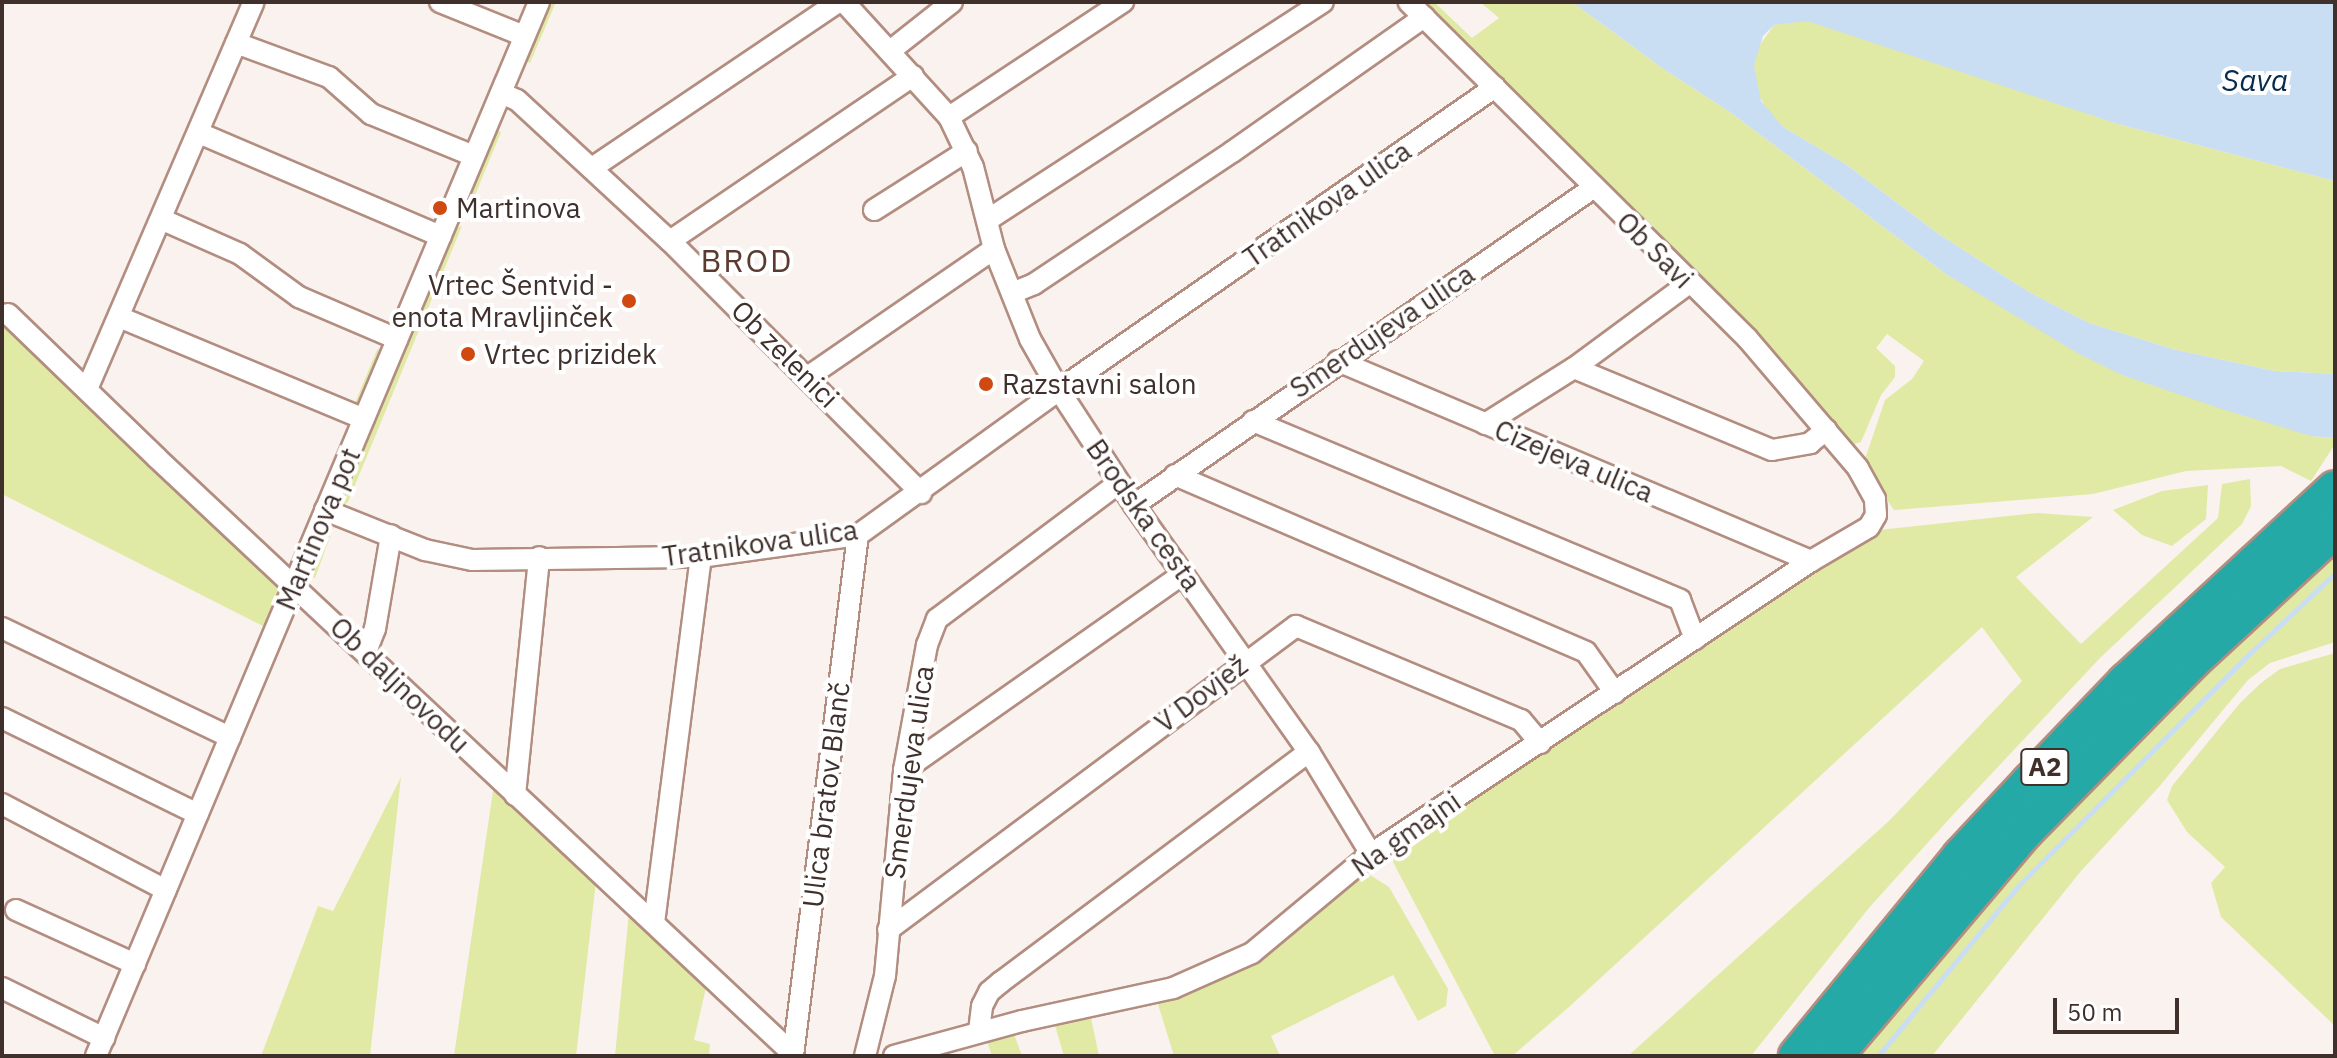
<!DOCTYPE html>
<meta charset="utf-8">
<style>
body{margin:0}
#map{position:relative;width:2337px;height:1058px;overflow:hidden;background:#faf2ef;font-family:"IBM Plex Sans",sans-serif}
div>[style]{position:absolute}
.green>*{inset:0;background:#e0eaa5}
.water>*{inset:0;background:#c9ddf3}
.stream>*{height:5px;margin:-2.5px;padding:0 2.5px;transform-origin:2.5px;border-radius:2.5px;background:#c9ddf3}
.roads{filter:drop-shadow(2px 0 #b28d80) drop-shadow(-2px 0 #b28d80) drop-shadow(0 2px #b28d80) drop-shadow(0 -2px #b28d80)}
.street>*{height:20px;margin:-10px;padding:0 10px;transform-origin:10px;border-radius:10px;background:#fff}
.highway>*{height:36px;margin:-18px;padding:0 18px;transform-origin:18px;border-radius:18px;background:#25a9a7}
.dots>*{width:22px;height:22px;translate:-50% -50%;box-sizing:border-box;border:4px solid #fff;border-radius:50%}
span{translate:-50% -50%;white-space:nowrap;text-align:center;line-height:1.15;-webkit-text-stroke:8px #fff;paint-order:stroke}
.shield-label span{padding:2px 6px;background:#fff;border:2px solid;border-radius:6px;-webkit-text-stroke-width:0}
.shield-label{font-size:26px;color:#3f302b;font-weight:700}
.street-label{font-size:28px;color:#3f302b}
.poi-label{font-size:28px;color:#3f302b}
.left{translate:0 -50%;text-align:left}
.right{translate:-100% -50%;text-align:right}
.water-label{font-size:30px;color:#052b4d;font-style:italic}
.quarter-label{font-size:32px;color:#5b3b30;letter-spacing:2px}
.frame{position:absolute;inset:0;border:4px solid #3f302b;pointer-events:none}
.scale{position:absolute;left:2053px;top:998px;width:126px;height:36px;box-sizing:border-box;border:4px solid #3f302b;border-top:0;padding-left:10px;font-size:24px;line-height:28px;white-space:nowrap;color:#3f302b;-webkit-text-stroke:6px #fff;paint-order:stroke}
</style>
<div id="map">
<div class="green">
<div style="clip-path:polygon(547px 2px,556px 2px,530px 63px,523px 60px)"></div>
<div style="clip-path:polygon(1422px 2px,1434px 2px,1472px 38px,1499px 18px,1480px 2px,1572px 2px,1665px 70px,1730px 112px,1946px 274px,2176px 392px,2311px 436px,2335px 438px,2335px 444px,2311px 481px,2281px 466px,2186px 471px,2093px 494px,1894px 510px,1865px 468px,1866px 456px,1885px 400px,1912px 379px,1924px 361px,1887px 334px,1876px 348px,1895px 366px,1895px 377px,1881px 395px,1861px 442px,1851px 445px,1523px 101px)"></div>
<div style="clip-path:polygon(1787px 20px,1807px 21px,1850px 32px,2118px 124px,2335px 181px,2335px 374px,2275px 371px,2176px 350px,2089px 323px,2029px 292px,1940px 235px,1847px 165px,1783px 127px,1767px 110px,1756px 90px,1754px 65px,1757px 49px,1774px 25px)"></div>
<div style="clip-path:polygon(494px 129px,501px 132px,468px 212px,465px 204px)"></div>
<div style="clip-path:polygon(462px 226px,348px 502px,344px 505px,340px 500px,452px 230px)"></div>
<div style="clip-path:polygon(2px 321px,279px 584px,280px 590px,265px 627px,2px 494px)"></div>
<div style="clip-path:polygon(383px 346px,383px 354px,358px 408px,355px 403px,377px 350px)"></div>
<div style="clip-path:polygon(2250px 479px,2251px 506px,2242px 524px,2100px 658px,1950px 818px,1868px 909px,1751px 1056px,1628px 1056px,1890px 820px,2022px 681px,1982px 627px,1569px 1007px,1512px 1056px,1495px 1056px,1393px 862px,1394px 847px,1817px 564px,1879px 530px,2037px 513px,2093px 517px,2016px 577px,2081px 644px,2218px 518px,2222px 484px)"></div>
<div style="clip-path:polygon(2208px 485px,2206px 519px,2172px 546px,2142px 535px,2113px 510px,2162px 491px)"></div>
<div style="clip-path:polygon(334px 526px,315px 578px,308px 575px,325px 534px)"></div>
<div style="clip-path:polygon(2335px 553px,2335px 642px,2270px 663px,2248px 680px,2158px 788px,2081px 871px,1932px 1056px,1858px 1056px,2038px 840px,2249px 628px)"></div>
<div style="clip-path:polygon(2335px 653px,2335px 1026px,2221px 917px,2211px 883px,2225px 867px,2187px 832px,2167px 800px,2172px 786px,2240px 703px,2261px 683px,2280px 669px)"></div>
<div style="clip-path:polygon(401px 777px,370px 1056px,261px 1056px,318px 906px,333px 911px)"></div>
<div style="clip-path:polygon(494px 784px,553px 839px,577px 868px,596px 881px,576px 1056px,454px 1056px)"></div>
<div style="clip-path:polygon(1359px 874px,1370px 875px,1389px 887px,1448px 989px,1446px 1006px,1418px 1021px,1393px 975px,1271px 1036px,1280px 1056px,1174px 1056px,1157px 1001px,1247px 968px)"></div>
<div style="clip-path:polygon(629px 912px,707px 983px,694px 1040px,710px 1044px,709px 1056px,615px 1056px)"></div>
<div style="clip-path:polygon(1090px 1013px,1099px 1056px,1064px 1056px,1054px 1022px)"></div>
<div style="clip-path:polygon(1013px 1031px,1022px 1056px,992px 1056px,986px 1038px)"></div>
</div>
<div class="water">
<div style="clip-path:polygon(1572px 2px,2335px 2px,2335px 181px,2118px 124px,1807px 21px,1774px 25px,1763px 36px,1754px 65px,1761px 101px,1783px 127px,1847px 165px,1940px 235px,2029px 292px,2089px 323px,2176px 350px,2275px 371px,2335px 374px,2335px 438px,2311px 436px,2225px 410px,2122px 375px,2079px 354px,1946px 274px,1730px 112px,1665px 70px)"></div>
</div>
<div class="stream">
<div style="left:1878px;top:1056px;width:220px;rotate:-50.5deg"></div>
<div style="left:2018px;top:886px;width:323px;rotate:-45.1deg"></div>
<div style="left:2246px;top:657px;width:121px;rotate:-43.3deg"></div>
</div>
<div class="roads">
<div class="street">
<div style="left:440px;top:2px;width:91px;rotate:22deg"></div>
<div style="left:844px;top:2px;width:156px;rotate:47.6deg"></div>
<div style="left:949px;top:117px;width:55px;rotate:64.4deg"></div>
<div style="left:973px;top:167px;width:85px;rotate:75.6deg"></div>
<div style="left:994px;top:249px;width:97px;rotate:68.2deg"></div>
<div style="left:1030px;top:339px;width:59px;rotate:60.4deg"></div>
<div style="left:1059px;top:390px;width:137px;rotate:56.9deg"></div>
<div style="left:1134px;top:505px;width:303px;rotate:54.7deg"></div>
<div style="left:1309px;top:752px;width:119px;rotate:58.7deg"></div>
<div style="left:236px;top:43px;width:99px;rotate:20.1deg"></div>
<div style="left:329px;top:77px;width:56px;rotate:41.4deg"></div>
<div style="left:371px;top:114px;width:111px;rotate:22.2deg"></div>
<div style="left:890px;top:51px;width:79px;rotate:-38.3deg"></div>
<div style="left:501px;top:93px;width:17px;rotate:24deg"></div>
<div style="left:517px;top:100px;width:208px;rotate:42.7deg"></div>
<div style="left:670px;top:241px;width:356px;rotate:45.1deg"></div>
<div style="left:949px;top:117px;width:209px;rotate:-33.5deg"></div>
<div style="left:199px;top:133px;width:263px;rotate:23.1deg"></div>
<div style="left:592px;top:168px;width:297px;rotate:-34deg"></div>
<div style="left:874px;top:210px;width:110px;rotate:-32.4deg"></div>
<div style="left:989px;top:219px;width:398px;rotate:-33deg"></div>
<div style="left:163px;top:220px;width:84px;rotate:23.8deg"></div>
<div style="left:240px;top:254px;width:73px;rotate:36.1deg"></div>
<div style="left:299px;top:297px;width:107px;rotate:23.2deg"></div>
<div style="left:670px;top:241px;width:294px;rotate:-34.2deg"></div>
<div style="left:1012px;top:293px;width:24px;rotate:-22deg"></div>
<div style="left:1034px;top:284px;width:238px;rotate:-33.7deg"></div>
<div style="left:1232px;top:152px;width:235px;rotate:-35.1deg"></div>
<div style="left:8px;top:314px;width:207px;rotate:44deg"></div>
<div style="left:157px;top:458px;width:872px;rotate:43.14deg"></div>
<div style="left:119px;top:317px;width:265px;rotate:22.6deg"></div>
<div style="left:1338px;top:361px;width:514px;rotate:22.92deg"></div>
<div style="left:1574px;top:368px;width:214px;rotate:22.5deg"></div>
<div style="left:1772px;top:450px;width:39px;rotate:-10deg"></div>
<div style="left:1810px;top:443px;width:21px;rotate:-39deg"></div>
<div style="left:809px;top:376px;width:224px;rotate:-34.5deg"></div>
<div style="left:87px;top:389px;width:421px;rotate:-66.7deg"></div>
<div style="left:1253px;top:421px;width:463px;rotate:22.7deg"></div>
<div style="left:1680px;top:600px;width:42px;rotate:69deg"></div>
<div style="left:1485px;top:424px;width:105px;rotate:-32.2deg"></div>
<div style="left:1574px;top:368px;width:142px;rotate:-36.4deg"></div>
<div style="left:1175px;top:475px;width:447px;rotate:23.3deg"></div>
<div style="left:1586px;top:652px;width:50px;rotate:54.7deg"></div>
<div style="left:1134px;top:505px;width:558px;rotate:-34.63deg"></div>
<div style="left:325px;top:510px;width:108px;rotate:21.8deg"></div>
<div style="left:425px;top:550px;width:48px;rotate:12deg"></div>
<div style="left:472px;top:560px;width:229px;rotate:-0.8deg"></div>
<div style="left:701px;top:557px;width:159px;rotate:-8deg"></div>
<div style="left:858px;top:535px;width:248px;rotate:-35.8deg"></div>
<div style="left:1059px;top:390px;width:531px;rotate:-34.8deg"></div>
<div style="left:2px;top:628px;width:253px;rotate:25.6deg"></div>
<div style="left:366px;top:652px;width:25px;rotate:-69deg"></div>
<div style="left:375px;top:629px;width:95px;rotate:-80.3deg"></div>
<div style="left:2px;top:718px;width:218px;rotate:26.1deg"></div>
<div style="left:904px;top:770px;width:342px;rotate:-35.1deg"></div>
<div style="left:515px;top:795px;width:239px;rotate:-84.2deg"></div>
<div style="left:2px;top:804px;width:185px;rotate:27.7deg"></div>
<div style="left:16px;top:910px;width:131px;rotate:24.4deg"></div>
<div style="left:654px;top:923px;width:369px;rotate:-82.7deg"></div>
<div style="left:888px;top:930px;width:509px;rotate:-36.69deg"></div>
<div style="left:1296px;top:626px;width:244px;rotate:22.7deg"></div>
<div style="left:1521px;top:720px;width:30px;rotate:50deg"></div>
<div style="left:2px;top:988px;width:114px;rotate:26.1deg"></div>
<div style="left:979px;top:1031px;width:25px;rotate:-83deg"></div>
<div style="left:982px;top:1006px;width:16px;rotate:-63deg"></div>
<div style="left:989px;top:992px;width:16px;rotate:-40deg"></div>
<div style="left:1001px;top:982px;width:384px;rotate:-36.8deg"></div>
<div style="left:96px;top:1056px;width:1143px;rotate:-67.2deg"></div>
<div style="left:793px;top:1056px;width:525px;rotate:-82.89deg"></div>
<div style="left:865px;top:1056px;width:82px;rotate:-76deg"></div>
<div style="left:885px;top:976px;width:207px;rotate:-84.7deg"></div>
<div style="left:904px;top:770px;width:127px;rotate:-79.6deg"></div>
<div style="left:927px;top:645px;width:28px;rotate:-69deg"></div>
<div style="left:937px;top:619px;width:227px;rotate:-36.8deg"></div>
<div style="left:894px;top:1056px;width:133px;rotate:-15.3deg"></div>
<div style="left:1022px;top:1021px;width:155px;rotate:-12.3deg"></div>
<div style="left:1173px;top:988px;width:86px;rotate:-23.9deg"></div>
<div style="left:1252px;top:953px;width:155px;rotate:-39.8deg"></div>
<div style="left:1371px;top:854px;width:529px;rotate:-33.66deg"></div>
<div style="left:1811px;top:561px;width:67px;rotate:-30.4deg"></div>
<div style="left:1869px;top:527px;width:14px;rotate:-60deg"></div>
<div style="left:1876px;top:515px;width:16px;rotate:-94deg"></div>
<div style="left:1875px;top:499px;width:35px;rotate:-119deg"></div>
<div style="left:1858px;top:468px;width:171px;rotate:-130.5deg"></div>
<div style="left:1747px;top:338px;width:477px;rotate:-135.2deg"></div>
</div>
<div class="highway">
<div style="left:1797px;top:1056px;width:259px;rotate:-50.6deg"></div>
<div style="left:1961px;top:856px;width:101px;rotate:-47deg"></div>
<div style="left:2030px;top:782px;width:139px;rotate:-46.2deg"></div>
<div style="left:2126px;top:682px;width:284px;rotate:-42.7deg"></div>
<div style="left:1834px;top:1056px;width:294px;rotate:-49.7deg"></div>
<div style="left:2024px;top:832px;width:241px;rotate:-45.5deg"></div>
<div style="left:2193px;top:660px;width:193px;rotate:-42.7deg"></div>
</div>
</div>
<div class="dots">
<div style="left:440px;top:208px;background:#cf4911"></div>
<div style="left:629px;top:301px;background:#cf4911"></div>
<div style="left:468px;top:354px;background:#cf4911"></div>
<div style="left:986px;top:384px;background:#cf4911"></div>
</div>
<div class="shield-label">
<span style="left:2045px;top:767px">A2</span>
</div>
<div class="street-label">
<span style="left:1327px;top:204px;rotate:-35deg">Tratnikova ulica</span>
<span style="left:1655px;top:250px;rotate:45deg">Ob Savi</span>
<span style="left:1382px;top:331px;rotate:-34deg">Smerdujeva ulica</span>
<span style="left:785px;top:354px;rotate:45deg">Ob zelenici</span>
<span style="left:1574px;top:461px;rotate:23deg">Cizejeva ulica</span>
<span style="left:1144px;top:515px;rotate:55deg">Brodska cesta</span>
<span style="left:318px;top:529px;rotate:-67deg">Martinova pot</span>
<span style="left:760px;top:543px;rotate:-8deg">Tratnikova ulica</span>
<span style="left:400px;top:685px;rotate:44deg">Ob daljnovodu</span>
<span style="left:1201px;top:694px;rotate:-37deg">V Dovjež</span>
<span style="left:909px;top:772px;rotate:-82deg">Smerdujeva ulica</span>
<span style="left:826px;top:795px;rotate:-83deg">Ulica bratov Blanč</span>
<span style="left:1406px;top:834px;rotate:-35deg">Na gmajni</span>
</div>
<div class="poi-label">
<span class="left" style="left:456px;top:208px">Martinova</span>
<span class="right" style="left:613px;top:301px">Vrtec Šentvid -<br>enota Mravljinček</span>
<span class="left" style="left:484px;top:354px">Vrtec prizidek</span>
<span class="left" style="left:1002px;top:384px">Razstavni salon</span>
</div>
<div class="water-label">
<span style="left:2255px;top:80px">Sava</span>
</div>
<div class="quarter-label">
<span style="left:747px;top:260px">BROD</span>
</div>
<div class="frame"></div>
<div class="scale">50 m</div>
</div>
